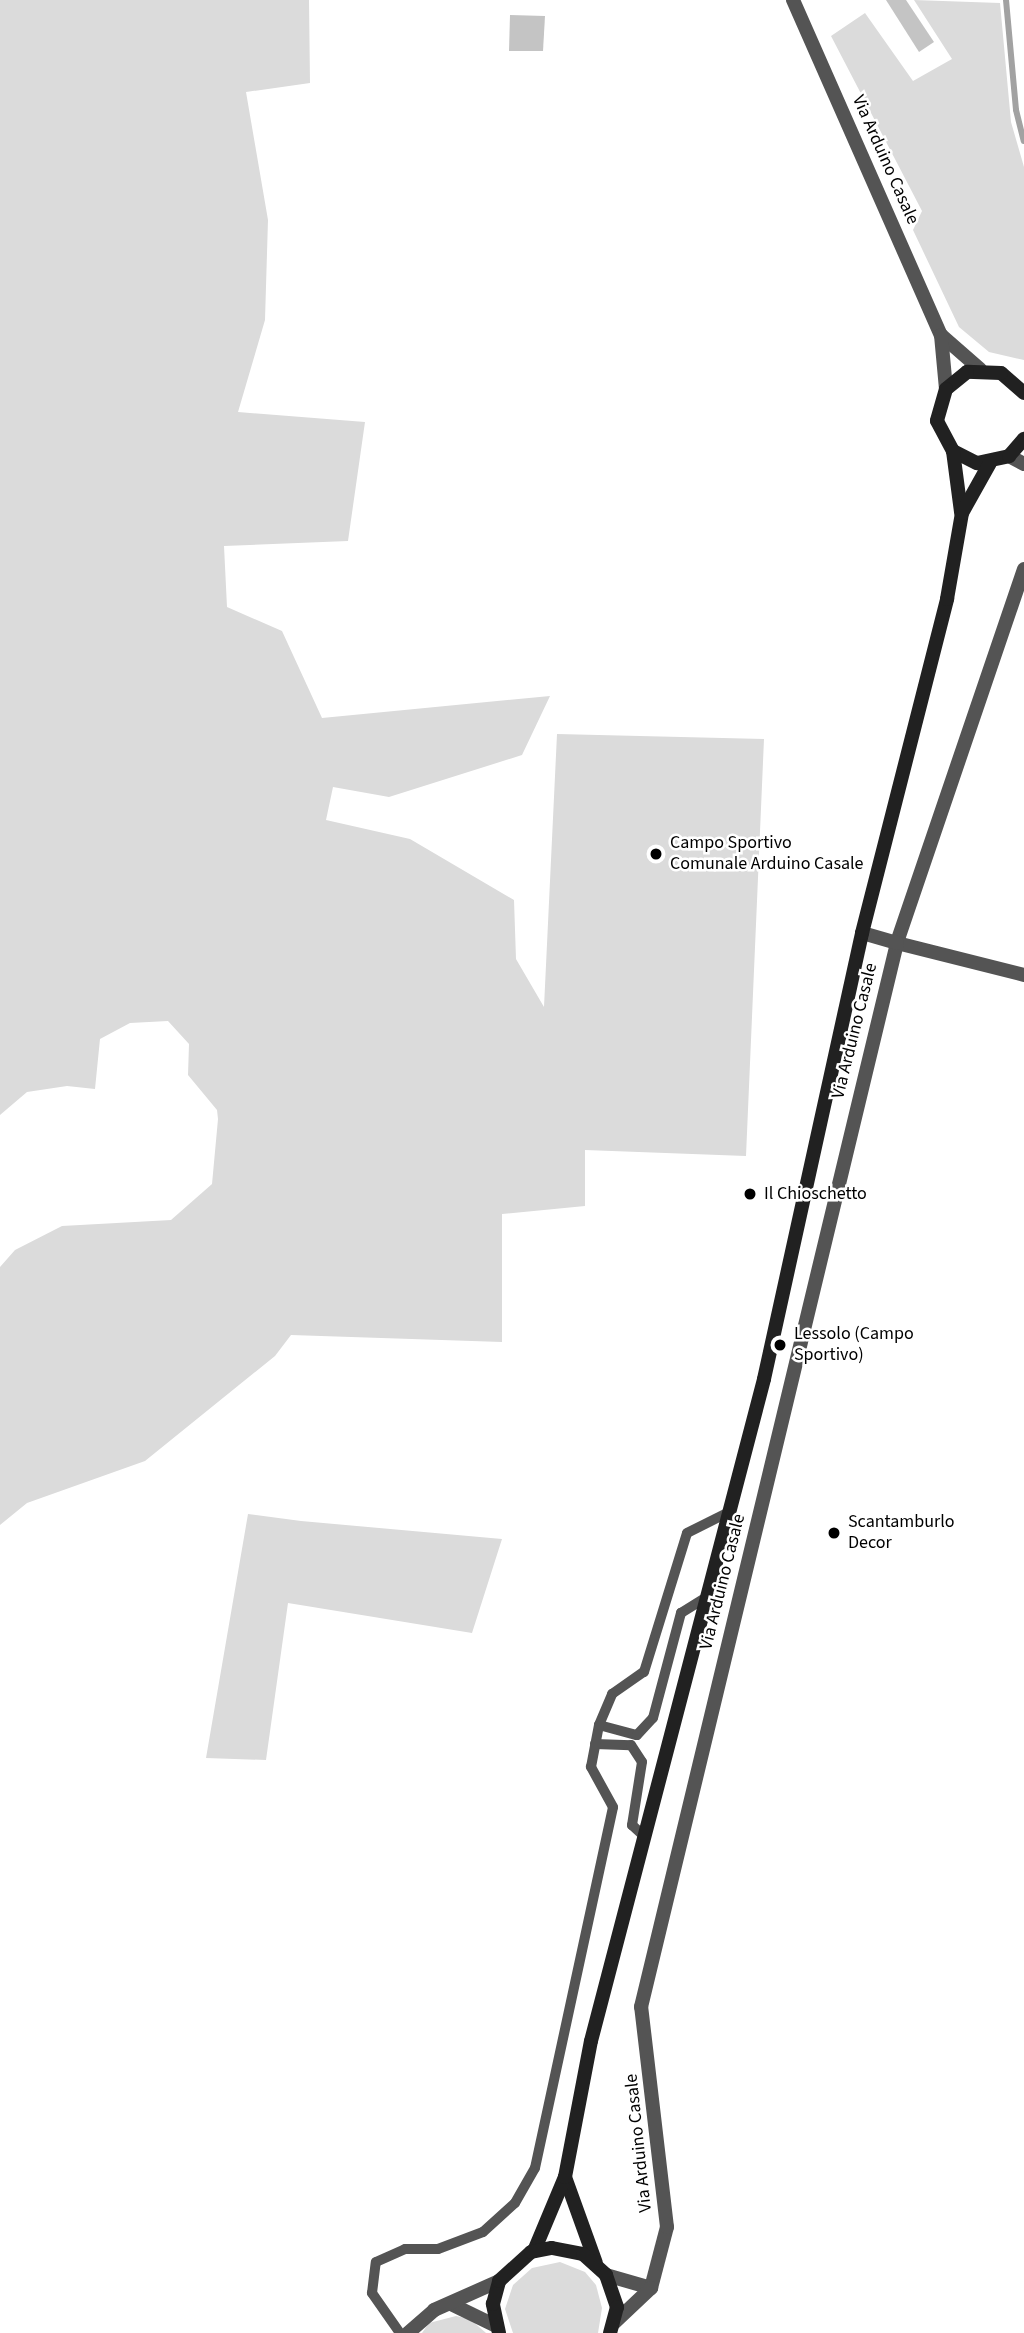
<!DOCTYPE html>
<style>
body{margin:0}
#map{position:relative;width:1024px;height:2333px;overflow:hidden;background:#fff;font-family:"Source Sans 3",sans-serif}
div>[style]{position:absolute}
.green>*{inset:0;background:#dbdbdb}
.stream>*{height:6px;margin:-3px;padding:0 3px;transform-origin:3px;border-radius:3px;background:#a2a2a2}
.building>*{inset:0;background:#c4c4c4}
.service>*{height:10px;margin:-5px;padding:0 5px;transform-origin:5px;border-radius:5px;background:#545454}
.minor>*{height:14px;margin:-7px;padding:0 7px;transform-origin:7px;border-radius:7px;background:#545454}
.tertiary>*{height:14px;margin:-7px;padding:0 7px;transform-origin:7px;border-radius:7px;background:#545454}
.secondary>*{height:14px;margin:-7px;padding:0 7px;transform-origin:7px;border-radius:7px;background:#212121}
.dots>*{width:19px;height:19px;translate:-50% -50%;box-sizing:border-box;border:4px solid #fff;border-radius:50%}
span{translate:-50% -50%;white-space:nowrap;text-align:center;line-height:1.15;-webkit-text-stroke:5px #fff;paint-order:stroke}
.street-label{font-size:18px;color:#000}
.poi-label{font-size:18px;color:#000}
.left{translate:0 -50%;text-align:left}
</style>
<div id="map">
<div class="green">
<div style="clip-path:polygon(0 0,309px 0,310px 83px,246px 92px,268px 220px,265px 320px,238px 412px,365px 422px,348px 541px,224px 546px,227px 607px,282px 631px,322px 718px,550px 696px,522px 755px,389px 797px,333px 787px,326px 820px,410px 839px,514px 900px,516px 959px,544px 1007px,557px 734px,764px 739px,746px 1156px,585px 1150px,585px 1206px,502px 1214px,502px 1342px,291px 1335px,275px 1356px,145px 1461px,27px 1503px,0 1525px,0 1267px,15px 1250px,62px 1226px,171px 1220px,212px 1184px,218px 1119px,217px 1110px,188px 1075px,189px 1044px,168px 1021px,130px 1023px,100px 1039px,95px 1089px,67px 1086px,27px 1092px,0 1115px)"></div>
<div style="clip-path:polygon(914px 0,1000px 3px,1011px 122px,1024px 167px,1024px 360px,989px 352px,959px 327px,913px 230px,922px 211px,831px 36px,865px 13px,913px 81px,952px 59px)"></div>
<div style="clip-path:polygon(248px 1514px,301px 1521px,502px 1539px,472px 1633px,288px 1603px,266px 1760px,206px 1758px)"></div>
<div style="clip-path:polygon(560px 2262px,585px 2272px,596px 2285px,602px 2308px,598px 2333px,513px 2333px,505px 2309px,513px 2285px,532px 2268px)"></div>
<div style="clip-path:polygon(456px 2316px,470px 2319px,486px 2333px,422px 2333px,429px 2323px)"></div>
</div>
<div class="stream">
<div style="left:1006px;top:0;width:110px;rotate:84.8deg"></div>
<div style="left:1016px;top:110px;width:32px;rotate:76deg"></div>
</div>
<div class="building">
<div style="clip-path:polygon(886px 0,906px 0,934px 42px,919px 52px)"></div>
<div style="clip-path:polygon(510px 15px,545px 16px,543px 51px,509px 51px)"></div>
</div>
<div class="service">
<div style="left:599px;top:1725px;width:39px;rotate:15deg"></div>
<div style="left:637px;top:1735px;width:23px;rotate:-47deg"></div>
<div style="left:653px;top:1718px;width:109px;rotate:-75.1deg"></div>
<div style="left:681px;top:1613px;width:26px;rotate:-32deg"></div>
<div style="left:595px;top:1744px;width:36px;rotate:2deg"></div>
<div style="left:631px;top:1745px;width:20px;rotate:57deg"></div>
<div style="left:642px;top:1762px;width:64px;rotate:99deg"></div>
<div style="left:632px;top:1825px;width:16px;rotate:43deg"></div>
<div style="left:400px;top:2333px;width:49px;rotate:-125deg"></div>
<div style="left:372px;top:2293px;width:31px;rotate:-83deg"></div>
<div style="left:376px;top:2262px;width:32px;rotate:-24deg"></div>
<div style="left:405px;top:2249px;width:33px"></div>
<div style="left:438px;top:2249px;width:48px;rotate:-20.7deg"></div>
<div style="left:483px;top:2232px;width:43px;rotate:-42.2deg"></div>
<div style="left:515px;top:2203px;width:40px;rotate:-60.3deg"></div>
<div style="left:535px;top:2168px;width:369px;rotate:-77.8deg"></div>
<div style="left:613px;top:1807px;width:46px;rotate:-118.8deg"></div>
<div style="left:591px;top:1767px;width:43px;rotate:-79.2deg"></div>
<div style="left:599px;top:1725px;width:34px;rotate:-67deg"></div>
<div style="left:612px;top:1694px;width:39px;rotate:-35deg"></div>
<div style="left:644px;top:1672px;width:145px;rotate:-72.8deg"></div>
<div style="left:687px;top:1533px;width:45px;rotate:-26.6deg"></div>
</div>
<div class="minor">
<div style="left:1009px;top:456px;width:17px;rotate:28deg"></div>
<div style="left:1024px;top:569px;width:395px;rotate:108.8deg"></div>
<div style="left:897px;top:943px;width:131px;rotate:14.1deg"></div>
<div style="left:606px;top:2275px;width:47px;rotate:16.1deg"></div>
<div style="left:651px;top:2288px;width:63px;rotate:-75.3deg"></div>
<div style="left:667px;top:2227px;width:222px;rotate:-96.7deg"></div>
<div style="left:641px;top:2007px;width:1094px;rotate:-76.47deg"></div>
<div style="left:897px;top:943px;width:36px;rotate:-164deg"></div>
<div style="left:453px;top:2305px;width:48px;rotate:26deg"></div>
<div style="left:614px;top:2323px;width:51px;rotate:-43.4deg"></div>
<div style="left:408px;top:2333px;width:35px;rotate:-41deg"></div>
<div style="left:434px;top:2310px;width:71px;rotate:-24deg"></div>
</div>
<div class="tertiary">
<div style="left:793px;top:0;width:366px;rotate:66.2deg"></div>
<div style="left:941px;top:335px;width:52px;rotate:41.1deg"></div>
<div style="left:941px;top:335px;width:54px;rotate:84.7deg"></div>
</div>
<div class="secondary">
<div style="left:1024px;top:393px;width:30px;rotate:-139deg"></div>
<div style="left:1001px;top:373px;width:34px;rotate:-178deg"></div>
<div style="left:967px;top:372px;width:27px;rotate:141deg"></div>
<div style="left:946px;top:389px;width:33px;rotate:106deg"></div>
<div style="left:937px;top:421px;width:34px;rotate:62deg"></div>
<div style="left:953px;top:451px;width:27px;rotate:27deg"></div>
<div style="left:977px;top:463px;width:33px;rotate:-12deg"></div>
<div style="left:1009px;top:456px;width:23px;rotate:-49deg"></div>
<div style="left:953px;top:451px;width:62px;rotate:82.5deg"></div>
<div style="left:565px;top:2177px;width:91px;rotate:70.2deg"></div>
<div style="left:534px;top:2251px;width:80px;rotate:-67.3deg"></div>
<div style="left:565px;top:2177px;width:138px;rotate:-79.2deg"></div>
<div style="left:591px;top:2041px;width:684px;rotate:-75.35deg"></div>
<div style="left:764px;top:1379px;width:457px;rotate:-77.6deg"></div>
<div style="left:862px;top:933px;width:345px;rotate:-75.7deg"></div>
<div style="left:947px;top:599px;width:87px;rotate:-80.1deg"></div>
<div style="left:962px;top:513px;width:57px;rotate:-60.8deg"></div>
<div style="left:499px;top:2333px;width:30px;rotate:-102deg"></div>
<div style="left:493px;top:2304px;width:24px;rotate:-75deg"></div>
<div style="left:499px;top:2281px;width:43px;rotate:-42.2deg"></div>
<div style="left:531px;top:2252px;width:21px;rotate:-11deg"></div>
<div style="left:552px;top:2248px;width:32px;rotate:11deg"></div>
<div style="left:583px;top:2254px;width:31px;rotate:42deg"></div>
<div style="left:606px;top:2275px;width:34px;rotate:71deg"></div>
<div style="left:617px;top:2307px;width:27px;rotate:105deg"></div>
</div>
<div class="dots">
<div style="left:656px;top:854px;background:#000"></div>
<div style="left:750px;top:1194px;background:#000"></div>
<div style="left:780px;top:1345px;background:#000"></div>
<div style="left:834px;top:1533px;background:#000"></div>
</div>
<div class="street-label">
<span style="left:885px;top:160px;rotate:66deg">Via Arduino Casale</span>
<span style="left:855px;top:1031px;rotate:-76deg">Via Arduino Casale</span>
<span style="left:723px;top:1582px;rotate:-76deg">Via Arduino Casale</span>
<span style="left:639px;top:2143px;rotate:-96deg">Via Arduino Casale</span>
</div>
<div class="poi-label">
<span class="left" style="left:670px;top:854px">Campo Sportivo<br>Comunale Arduino Casale</span>
<span class="left" style="left:764px;top:1194px">Il Chioschetto</span>
<span class="left" style="left:794px;top:1345px">Lessolo (Campo<br>Sportivo)</span>
<span class="left" style="left:848px;top:1533px">Scantamburlo<br>Decor</span>
</div>
</div>
